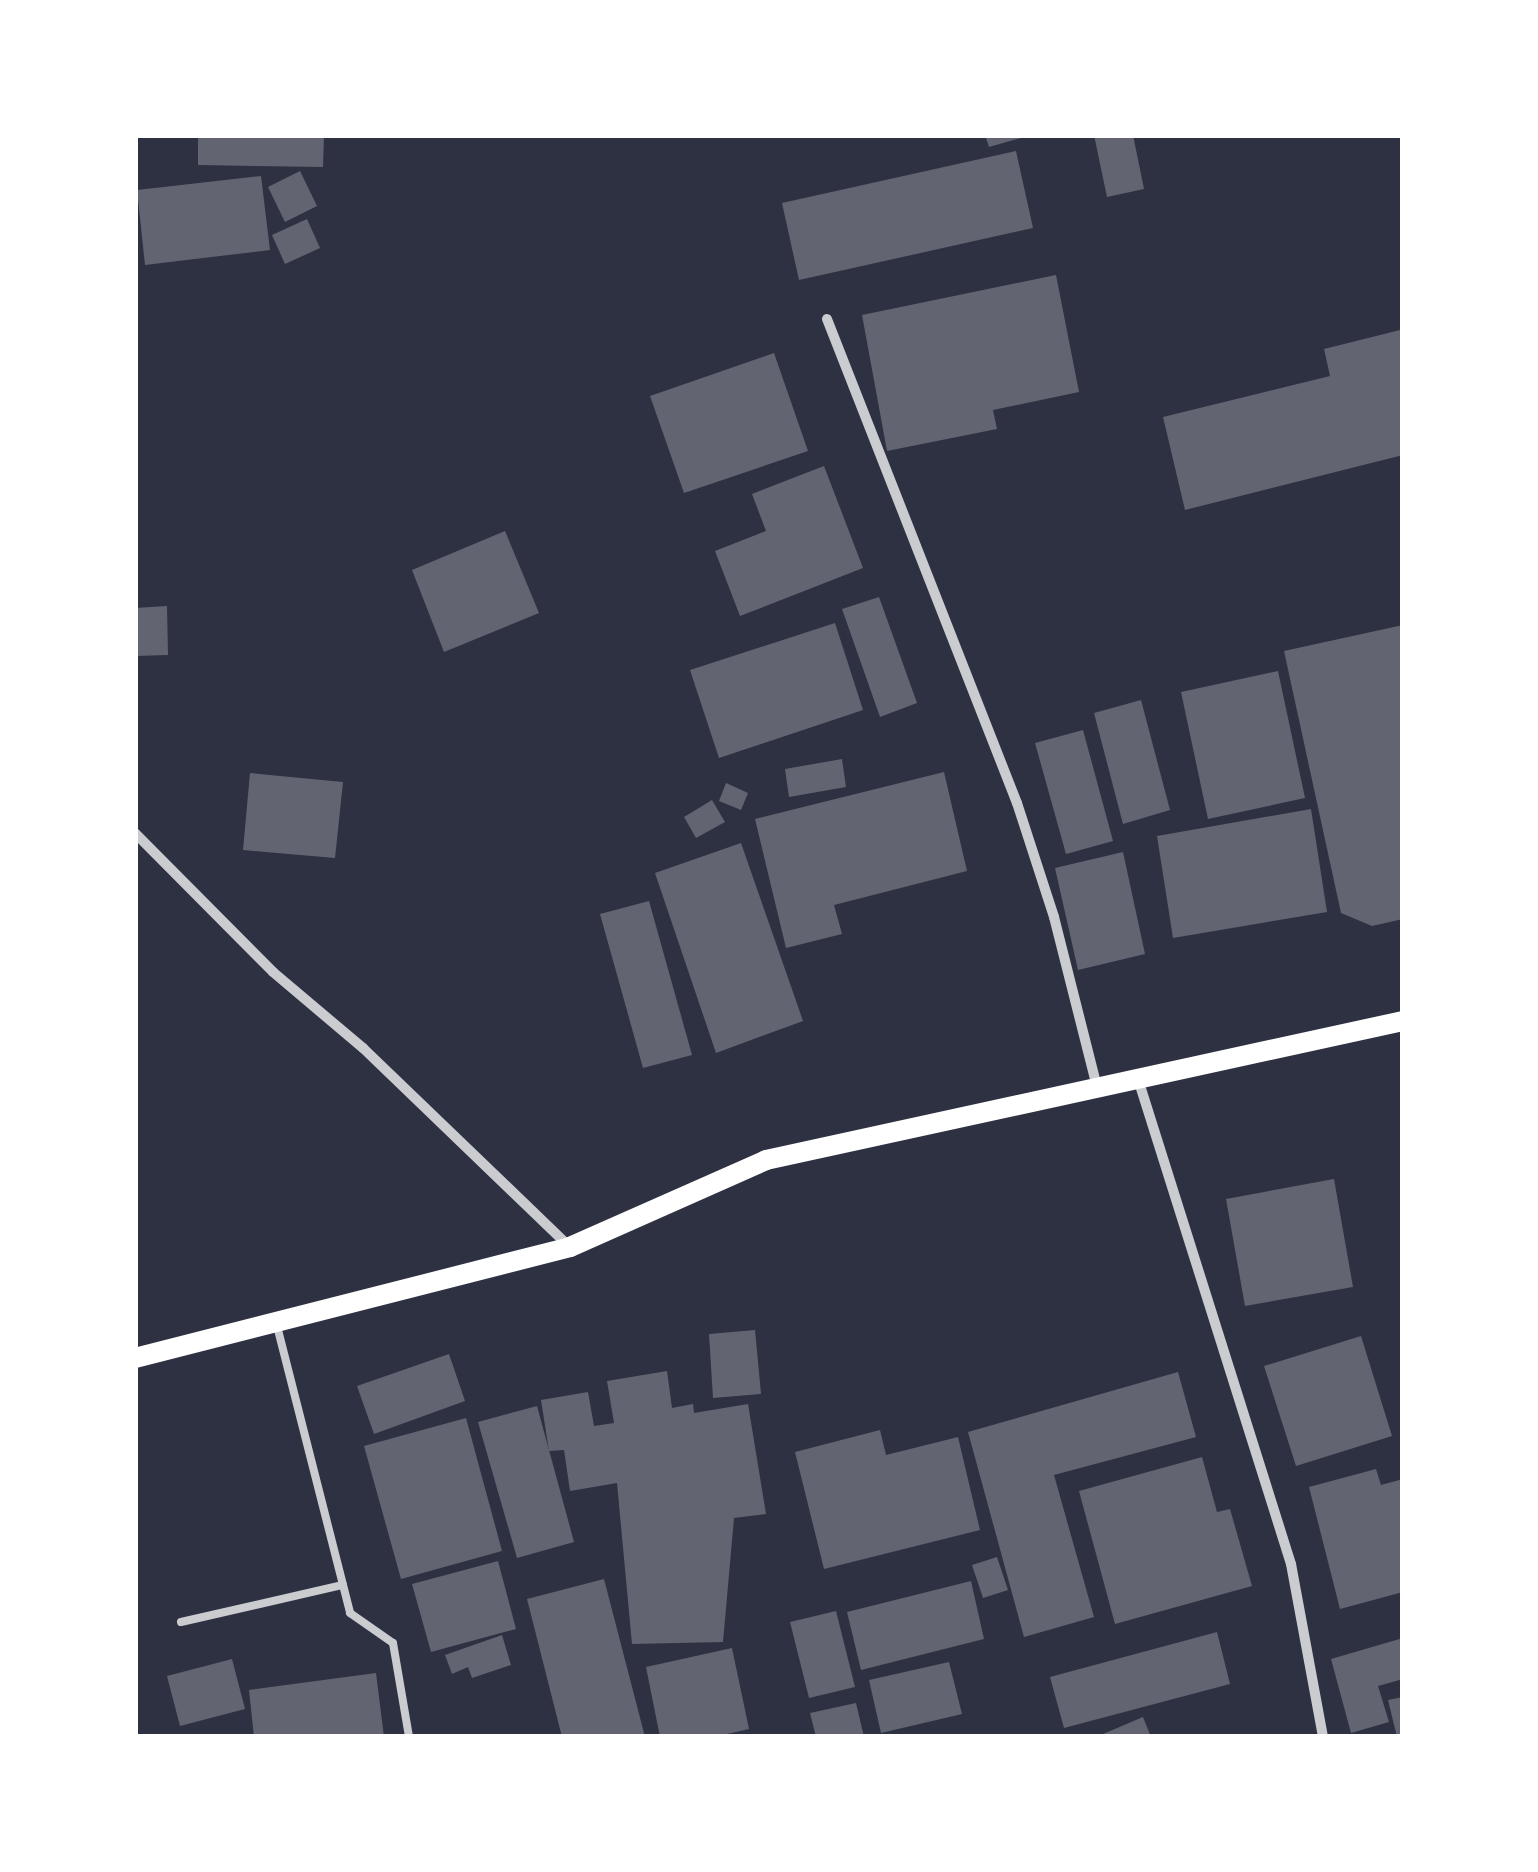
<!DOCTYPE html>
<style>
body{margin:0}
#map{position:relative;width:1538px;height:1872px;overflow:hidden;background:#2d3142;font-family:"DM Sans",sans-serif}
div>[style]{position:absolute}
.building>*{inset:0;background:#626471}
.service>*{height:8px;margin:-4px;padding:0 4px;transform-origin:4px;border-radius:4px;background:#caccd0}
.minor>*{height:10px;margin:-5px;padding:0 5px;transform-origin:5px;border-radius:5px;background:#caccd0}
.secondary>*{height:20px;margin:-10px;padding:0 10px;transform-origin:10px;border-radius:10px;background:#fff}
span{translate:-50% -50%;white-space:nowrap;text-align:center;line-height:1.15;-webkit-text-stroke:8px #fff;paint-order:stroke}
.frame{position:absolute;inset:0;border:138px solid #fff;pointer-events:none}
</style>
<div id="map">
<div class="building">
<div style="clip-path:polygon(198px 135px,324px 135px,323px 167px,198px 165px)"></div>
<div style="clip-path:polygon(985px 135px,1028px 135px,1028px 136px,989px 147px)"></div>
<div style="clip-path:polygon(1094px 135px,1133px 135px,1144px 189px,1107px 197px)"></div>
<div style="clip-path:polygon(1016px 151px,1033px 228px,799px 280px,782px 203px)"></div>
<div style="clip-path:polygon(300px 171px,317px 206px,285px 222px,268px 187px)"></div>
<div style="clip-path:polygon(261px 176px,270px 250px,145px 265px,137px 190px)"></div>
<div style="clip-path:polygon(307px 219px,320px 248px,285px 264px,272px 235px)"></div>
<div style="clip-path:polygon(1056px 275px,1079px 392px,993px 410px,997px 429px,887px 451px,862px 315px)"></div>
<div style="clip-path:polygon(1400px 330px,1403px 455px,1185px 510px,1163px 417px,1330px 376px,1324px 349px)"></div>
<div style="clip-path:polygon(774px 353px,808px 451px,684px 493px,650px 396px)"></div>
<div style="clip-path:polygon(824px 466px,863px 568px,740px 616px,715px 551px,766px 531px,752px 494px)"></div>
<div style="clip-path:polygon(505px 531px,539px 613px,444px 652px,412px 570px)"></div>
<div style="clip-path:polygon(879px 597px,917px 703px,880px 717px,842px 609px)"></div>
<div style="clip-path:polygon(167px 606px,168px 655px,135px 656px,135px 608px)"></div>
<div style="clip-path:polygon(835px 623px,863px 710px,719px 758px,690px 670px)"></div>
<div style="clip-path:polygon(1403px 625px,1403px 919px,1372px 926px,1341px 913px,1284px 651px)"></div>
<div style="clip-path:polygon(1278px 671px,1305px 798px,1208px 819px,1181px 692px)"></div>
<div style="clip-path:polygon(1141px 700px,1170px 810px,1123px 824px,1094px 713px)"></div>
<div style="clip-path:polygon(1083px 730px,1113px 841px,1066px 854px,1035px 743px)"></div>
<div style="clip-path:polygon(842px 759px,846px 787px,789px 797px,785px 769px)"></div>
<div style="clip-path:polygon(944px 772px,967px 871px,834px 905px,842px 934px,786px 948px,755px 819px)"></div>
<div style="clip-path:polygon(250px 773px,343px 782px,335px 858px,243px 850px)"></div>
<div style="clip-path:polygon(726px 783px,748px 793px,741px 810px,719px 801px)"></div>
<div style="clip-path:polygon(712px 800px,725px 822px,696px 838px,684px 817px)"></div>
<div style="clip-path:polygon(1311px 809px,1327px 912px,1173px 938px,1157px 836px)"></div>
<div style="clip-path:polygon(741px 843px,803px 1021px,716px 1053px,655px 873px)"></div>
<div style="clip-path:polygon(1123px 852px,1145px 954px,1078px 970px,1055px 868px)"></div>
<div style="clip-path:polygon(649px 901px,692px 1055px,643px 1068px,600px 914px)"></div>
<div style="clip-path:polygon(1334px 1179px,1353px 1287px,1245px 1306px,1226px 1199px)"></div>
<div style="clip-path:polygon(755px 1330px,761px 1394px,713px 1398px,709px 1334px)"></div>
<div style="clip-path:polygon(1361px 1336px,1392px 1436px,1296px 1466px,1264px 1366px)"></div>
<div style="clip-path:polygon(449px 1354px,465px 1401px,374px 1434px,357px 1386px)"></div>
<div style="clip-path:polygon(667px 1371px,672px 1408px,693px 1404px,694px 1413px,748px 1404px,766px 1514px,734px 1518px,723px 1642px,632px 1644px,617px 1483px,570px 1491px,564px 1450px,549px 1451px,541px 1400px,588px 1392px,594px 1426px,614px 1423px,607px 1381px)"></div>
<div style="clip-path:polygon(1178px 1372px,1196px 1437px,1054px 1475px,1094px 1617px,1024px 1637px,968px 1432px)"></div>
<div style="clip-path:polygon(537px 1406px,574px 1542px,517px 1558px,478px 1422px)"></div>
<div style="clip-path:polygon(466px 1418px,502px 1551px,401px 1579px,364px 1446px)"></div>
<div style="clip-path:polygon(880px 1430px,886px 1455px,958px 1437px,980px 1530px,824px 1569px,795px 1452px)"></div>
<div style="clip-path:polygon(1202px 1457px,1217px 1512px,1230px 1509px,1252px 1586px,1115px 1624px,1079px 1491px)"></div>
<div style="clip-path:polygon(1376px 1469px,1381px 1485px,1403px 1479px,1403px 1592px,1340px 1609px,1309px 1487px)"></div>
<div style="clip-path:polygon(997px 1557px,1008px 1590px,983px 1598px,972px 1565px)"></div>
<div style="clip-path:polygon(498px 1561px,516px 1629px,431px 1652px,412px 1584px)"></div>
<div style="clip-path:polygon(604px 1579px,645px 1737px,562px 1737px,527px 1599px)"></div>
<div style="clip-path:polygon(971px 1581px,984px 1639px,861px 1670px,847px 1612px)"></div>
<div style="clip-path:polygon(836px 1611px,855px 1687px,809px 1698px,790px 1622px)"></div>
<div style="clip-path:polygon(1217px 1632px,1230px 1684px,1064px 1728px,1050px 1677px)"></div>
<div style="clip-path:polygon(502px 1635px,511px 1665px,472px 1678px,468px 1667px,452px 1674px,445px 1655px)"></div>
<div style="clip-path:polygon(1403px 1638px,1403px 1679px,1378px 1686px,1389px 1722px,1351px 1733px,1331px 1659px)"></div>
<div style="clip-path:polygon(732px 1648px,749px 1729px,714px 1737px,660px 1737px,646px 1667px)"></div>
<div style="clip-path:polygon(232px 1659px,245px 1709px,180px 1726px,167px 1676px)"></div>
<div style="clip-path:polygon(949px 1662px,962px 1714px,881px 1733px,869px 1680px)"></div>
<div style="clip-path:polygon(376px 1673px,384px 1737px,254px 1737px,249px 1690px)"></div>
<div style="clip-path:polygon(1403px 1697px,1403px 1737px,1397px 1737px,1388px 1700px)"></div>
<div style="clip-path:polygon(856px 1703px,864px 1737px,816px 1737px,810px 1713px)"></div>
<div style="clip-path:polygon(1143px 1717px,1151px 1737px,1096px 1737px)"></div>
</div>
<div class="service">
<div style="left:276px;top:1322px;width:300px;rotate:75.7deg"></div>
<div style="left:350px;top:1613px;width:52px;rotate:34.9deg"></div>
<div style="left:393px;top:1643px;width:95px;rotate:80.3deg"></div>
<div style="left:181px;top:1622px;width:166px;rotate:-12.9deg"></div>
</div>
<div class="minor">
<div style="left:827px;top:319px;width:520px;rotate:68.57deg"></div>
<div style="left:1017px;top:803px;width:120px;rotate:72deg"></div>
<div style="left:1054px;top:917px;width:175px;rotate:75.8deg"></div>
<div style="left:135px;top:833px;width:196px;rotate:45.2deg"></div>
<div style="left:273px;top:972px;width:118px;rotate:40.2deg"></div>
<div style="left:363px;top:1048px;width:286px;rotate:43.9deg"></div>
<div style="left:1138px;top:1079px;width:509px;rotate:72.49deg"></div>
<div style="left:1291px;top:1564px;width:176px;rotate:79.5deg"></div>
</div>
<div class="secondary">
<div style="left:135px;top:1358px;width:449px;rotate:-14.3deg"></div>
<div style="left:570px;top:1247px;width:214px;rotate:-23.9deg"></div>
<div style="left:766px;top:1160px;width:652px;rotate:-12.31deg"></div>
</div>
<div class="frame"></div>
</div>
